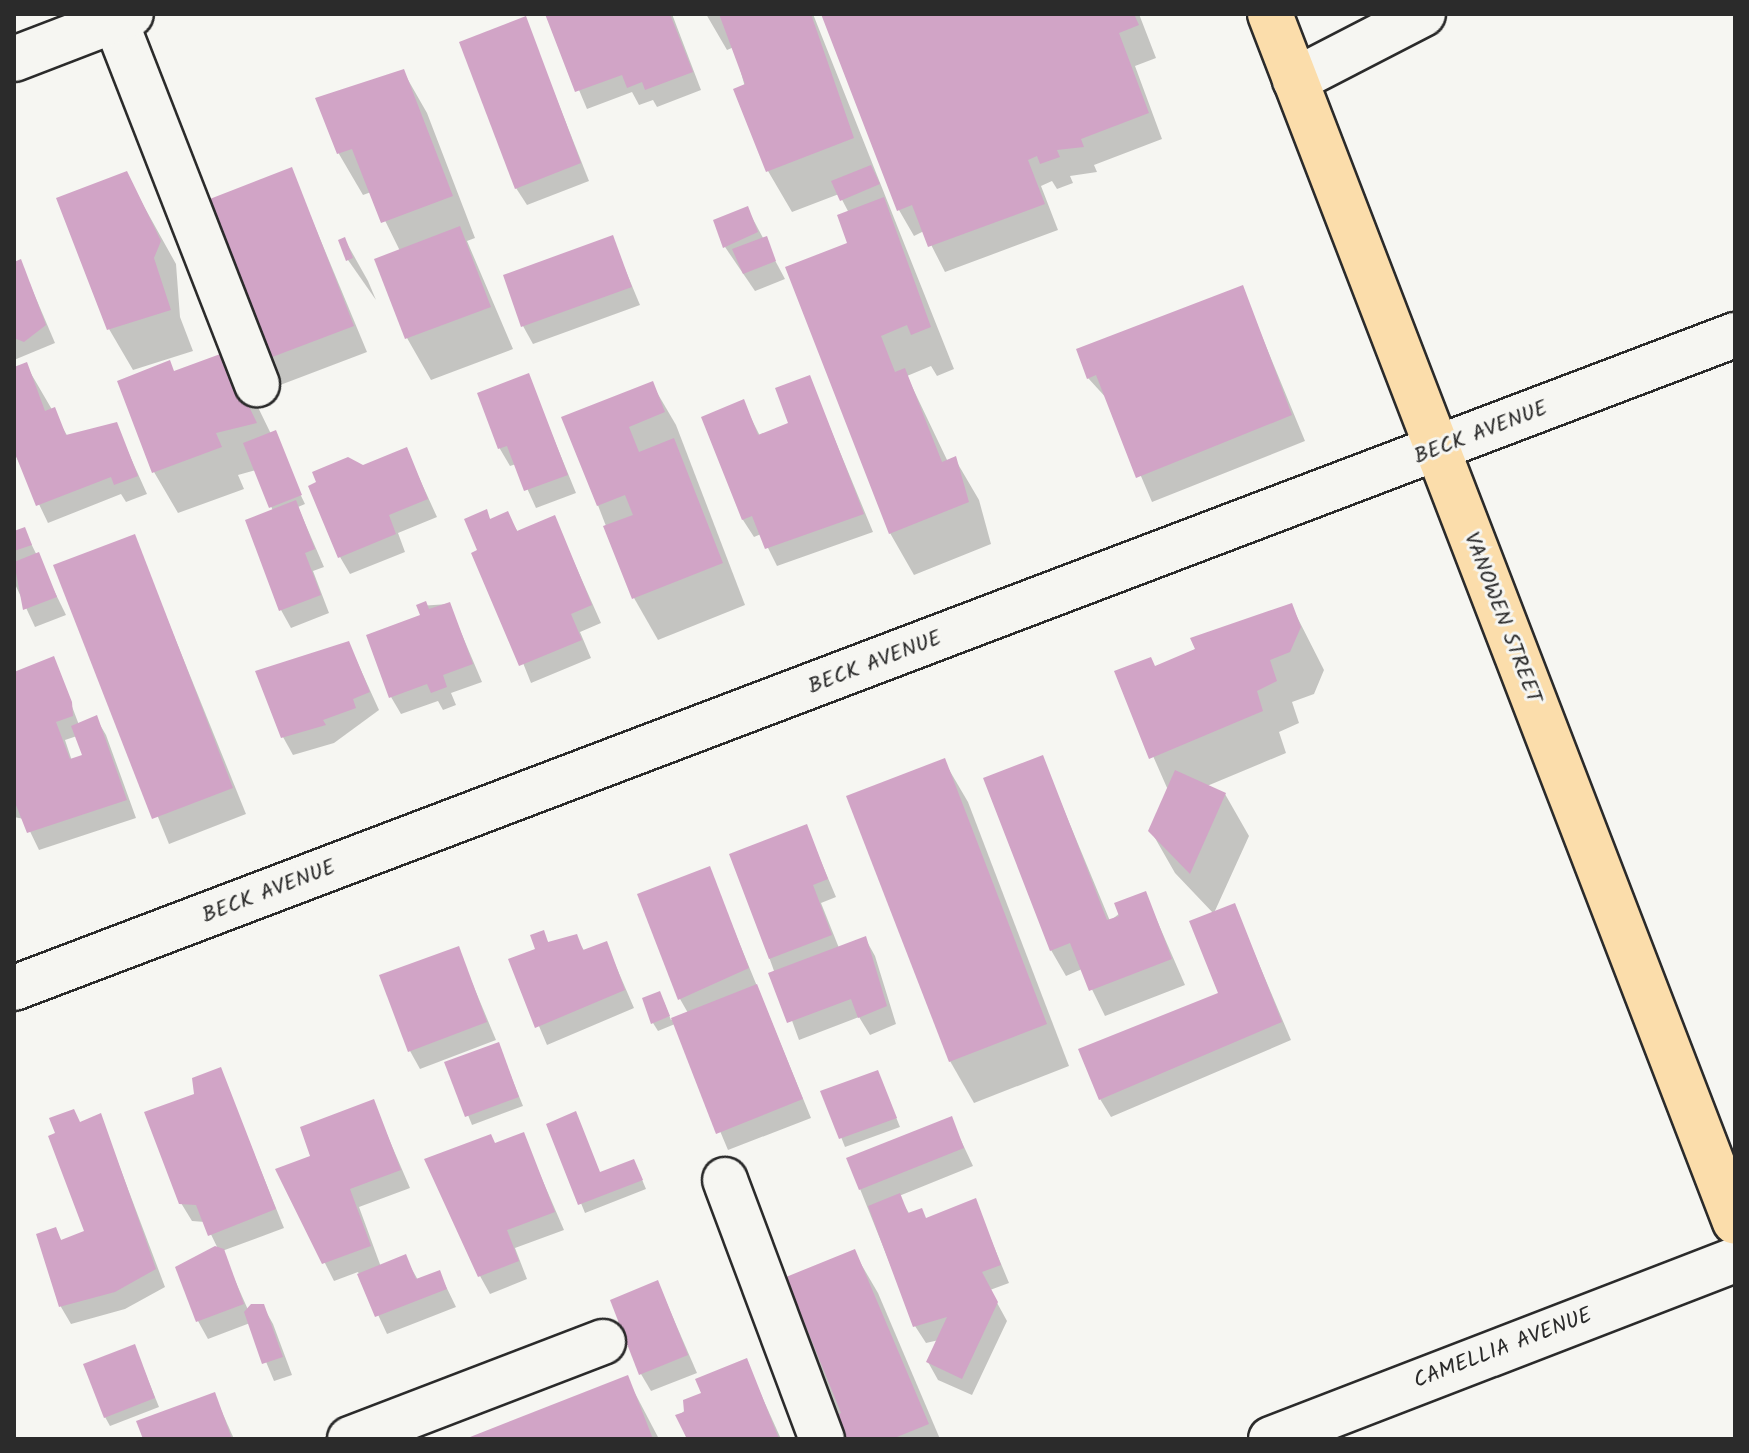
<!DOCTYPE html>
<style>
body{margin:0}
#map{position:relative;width:1749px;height:1453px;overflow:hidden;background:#f6f6f2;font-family:Kalam,sans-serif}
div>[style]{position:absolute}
.shadow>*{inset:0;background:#0003}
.building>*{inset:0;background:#d1a4c6}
.roads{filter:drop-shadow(2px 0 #2b2b2b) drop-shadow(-2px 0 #2b2b2b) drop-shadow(0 2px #2b2b2b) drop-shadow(0 -2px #2b2b2b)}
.minor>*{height:44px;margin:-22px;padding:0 22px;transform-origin:22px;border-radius:22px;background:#f6f6f2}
.major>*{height:44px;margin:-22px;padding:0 22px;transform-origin:22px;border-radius:22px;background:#fbddab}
span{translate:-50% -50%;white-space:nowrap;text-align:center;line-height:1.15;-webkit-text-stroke:6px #f6f6f2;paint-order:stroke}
.street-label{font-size:22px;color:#2b2b2b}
.frame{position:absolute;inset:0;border:16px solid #2b2b2b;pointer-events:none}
</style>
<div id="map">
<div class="shadow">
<div style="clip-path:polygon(547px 14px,672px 14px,701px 90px,657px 107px,653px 100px,639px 105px,632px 92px,587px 109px)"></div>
<div style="clip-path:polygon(706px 14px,813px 14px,954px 369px,937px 376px,931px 366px,907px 376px,948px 462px,955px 459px,979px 500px,991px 544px,914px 575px,890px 533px,849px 213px,839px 194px,792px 212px,768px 171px,734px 47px,727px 50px)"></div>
<div style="clip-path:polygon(824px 14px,1139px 14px,1156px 58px,1135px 66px,1162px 139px,1094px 165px,1097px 172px,1070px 176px,1073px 183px,1057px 189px,1052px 181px,1041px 186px,1058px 230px,945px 272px,924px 231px,914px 236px,899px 210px)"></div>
<div style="clip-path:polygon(525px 19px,589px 181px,527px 205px,516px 188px)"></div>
<div style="clip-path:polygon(403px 71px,427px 113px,475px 238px,467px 241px,513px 349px,431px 380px,407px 338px,400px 251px,371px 192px,363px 195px,339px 154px,318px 99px)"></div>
<div style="clip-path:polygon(291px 169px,367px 352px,275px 387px,261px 361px)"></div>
<div style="clip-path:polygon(126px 174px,176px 264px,180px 317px,193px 351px,133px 370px,109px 329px)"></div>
<div style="clip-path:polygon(747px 208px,785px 279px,755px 291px,725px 247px)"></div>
<div style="clip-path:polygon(612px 238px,640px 305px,533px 344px,523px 326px)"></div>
<div style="clip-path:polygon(345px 240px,368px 281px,376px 300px,348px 260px)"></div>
<div style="clip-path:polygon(20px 261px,55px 343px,14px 360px,14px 264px)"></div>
<div style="clip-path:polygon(1242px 288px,1305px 441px,1152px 502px,1109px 401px,1088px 378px)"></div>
<div style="clip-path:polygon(26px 365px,68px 437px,116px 425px,147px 494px,126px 502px,121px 494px,48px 523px,14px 452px,14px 369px)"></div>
<div style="clip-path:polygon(175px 373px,253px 397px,305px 504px,298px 507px,324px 567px,313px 571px,329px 613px,291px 628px,281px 610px,273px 511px,256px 470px,238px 475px,244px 489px,178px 513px,154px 472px)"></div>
<div style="clip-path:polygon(528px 376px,576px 493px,536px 508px,516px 464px,510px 466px,500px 449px,480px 394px)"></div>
<div style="clip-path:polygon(809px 377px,873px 532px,777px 566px,761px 534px,754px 537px,743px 520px,703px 418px,743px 402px,760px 436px,791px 424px)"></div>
<div style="clip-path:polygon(652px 384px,676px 425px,745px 605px,658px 640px,634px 598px,564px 418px)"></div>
<div style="clip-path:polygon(406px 449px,437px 517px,398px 533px,405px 552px,350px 574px,340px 557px,363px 467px)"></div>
<div style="clip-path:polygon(486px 512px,491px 521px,507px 514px,518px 532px,554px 517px,601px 623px,580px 632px,591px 658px,531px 683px,466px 520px)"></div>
<div style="clip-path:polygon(24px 529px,66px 615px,35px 627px,14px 582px,14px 533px)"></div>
<div style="clip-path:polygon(134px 537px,246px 814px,169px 844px,56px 567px)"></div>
<div style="clip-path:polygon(449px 604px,482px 682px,451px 693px,456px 705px,443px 710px,438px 701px,401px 714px,391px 697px,422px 616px,418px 606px)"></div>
<div style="clip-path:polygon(1291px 605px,1324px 670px,1314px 694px,1292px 702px,1299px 723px,1279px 732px,1286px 753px,1207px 786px,1225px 794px,1249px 836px,1214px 913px,1234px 905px,1291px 1040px,1111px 1117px,1100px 1099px,1220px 994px,1214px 914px,1175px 873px,1151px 831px,1168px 790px,1116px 672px,1155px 668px)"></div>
<div style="clip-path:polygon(349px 644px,379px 710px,334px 743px,293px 755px,283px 737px)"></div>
<div style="clip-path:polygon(evenodd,54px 659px,79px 725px,96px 718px,106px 735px,136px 818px,39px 850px,24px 819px,14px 817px,14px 674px,54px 659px,77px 736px,85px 756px,72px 761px,65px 740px,77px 736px)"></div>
<div style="clip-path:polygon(1042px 757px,1110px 921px,1145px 893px,1185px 985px,1105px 1016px,1082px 969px,1066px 976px,1051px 950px)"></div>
<div style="clip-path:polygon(944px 761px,968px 802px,1069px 1066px,974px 1103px,950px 1061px)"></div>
<div style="clip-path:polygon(806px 826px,836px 897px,821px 903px,839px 948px,865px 938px,875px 956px,896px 1024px,870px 1035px,859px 1017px,799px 1040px,732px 855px)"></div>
<div style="clip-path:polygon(709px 869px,811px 1118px,728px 1150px,675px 1024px,658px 1031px,653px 1023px,664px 1002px,671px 1020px,688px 1013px,680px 999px)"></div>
<div style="clip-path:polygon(543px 933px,549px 944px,576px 937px,585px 952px,606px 943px,634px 1008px,547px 1045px,511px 960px,538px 950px)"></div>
<div style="clip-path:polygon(458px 949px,496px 1040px,420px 1069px,410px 1051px)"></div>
<div style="clip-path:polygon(498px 1044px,523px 1106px,472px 1125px,447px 1063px)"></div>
<div style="clip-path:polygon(220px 1069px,284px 1228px,222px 1251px,249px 1312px,263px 1306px,273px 1324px,292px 1375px,274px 1381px,250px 1323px,208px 1339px,198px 1321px,220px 1253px,205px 1222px,192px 1221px,181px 1203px,196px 1095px)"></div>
<div style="clip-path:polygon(878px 1072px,900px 1127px,845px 1147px,823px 1092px)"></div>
<div style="clip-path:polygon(373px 1102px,410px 1188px,359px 1207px,381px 1267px,405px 1257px,418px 1280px,439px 1272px,456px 1307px,387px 1334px,358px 1272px,334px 1281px,278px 1170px,312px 1157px)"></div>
<div style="clip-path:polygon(100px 1115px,165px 1287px,125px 1309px,71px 1324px,61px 1307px,55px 1229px,62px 1242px,87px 1232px)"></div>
<div style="clip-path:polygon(951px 1119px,973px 1166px,899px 1196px,910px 1215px,927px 1220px,975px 1201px,1009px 1283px,990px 1290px,1007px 1321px,972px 1395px,938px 1380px,928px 1362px,939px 1340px,926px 1343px,915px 1326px,848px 1159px)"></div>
<div style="clip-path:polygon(549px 1125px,600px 1174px,638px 1170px,646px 1189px,585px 1213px)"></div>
<div style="clip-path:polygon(523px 1135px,564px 1230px,515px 1248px,527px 1279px,490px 1294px,480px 1276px,496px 1145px)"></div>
<div style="clip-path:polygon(854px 1252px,878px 1293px,940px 1439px,847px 1439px,788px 1279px)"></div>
<div style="clip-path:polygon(658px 1283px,697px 1373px,651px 1391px,641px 1374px)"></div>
<div style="clip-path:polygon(138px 1355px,159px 1407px,110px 1426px,105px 1417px)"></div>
<div style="clip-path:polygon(746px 1361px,781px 1439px,687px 1439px,678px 1416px)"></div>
<div style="clip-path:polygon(627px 1378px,659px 1439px,469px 1439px)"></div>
<div style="clip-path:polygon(214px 1394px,234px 1439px,145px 1439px)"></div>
</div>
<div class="building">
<div style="clip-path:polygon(545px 14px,670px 14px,693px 72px,645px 90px,642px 82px,627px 88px,622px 75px,575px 92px)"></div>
<div style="clip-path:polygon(719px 14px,811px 14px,854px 138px,766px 172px,733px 89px,745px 84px)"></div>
<div style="clip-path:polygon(821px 14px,1134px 14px,1139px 25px,1119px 33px,1149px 113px,1081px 139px,1084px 147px,1057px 150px,1060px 157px,1040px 164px,1037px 156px,1028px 160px,1045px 204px,928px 247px,912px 205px,897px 211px)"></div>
<div style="clip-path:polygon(526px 16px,581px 163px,515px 189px,459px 42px)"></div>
<div style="clip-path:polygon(404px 69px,453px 196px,381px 223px,352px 149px,337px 154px,315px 98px)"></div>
<div style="clip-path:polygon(871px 165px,880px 184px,840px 201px,831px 181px)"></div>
<div style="clip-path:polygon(292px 167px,354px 326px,259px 362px,197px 204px)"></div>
<div style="clip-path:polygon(127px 171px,161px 241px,154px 258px,171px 310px,107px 330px,56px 198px)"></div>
<div style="clip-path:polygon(884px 197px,931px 327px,911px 335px,907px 325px,881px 336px,895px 372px,905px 368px,942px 462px,956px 456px,969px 502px,889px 534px,785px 267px,847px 243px,837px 215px)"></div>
<div style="clip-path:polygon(748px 206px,758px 232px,723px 248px,713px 220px)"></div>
<div style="clip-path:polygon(460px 226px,491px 307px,405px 339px,374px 259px)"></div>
<div style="clip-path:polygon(613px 235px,632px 287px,521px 327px,503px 275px)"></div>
<div style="clip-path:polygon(767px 236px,776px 261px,743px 274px,732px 249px)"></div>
<div style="clip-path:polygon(345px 237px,353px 258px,346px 261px,338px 240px)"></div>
<div style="clip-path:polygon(21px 259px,46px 325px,24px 342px,14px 338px,14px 262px)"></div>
<div style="clip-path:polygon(1243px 285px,1292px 415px,1136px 478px,1096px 375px,1087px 379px,1076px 349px)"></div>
<div style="clip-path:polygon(223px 353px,257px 423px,216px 433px,222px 447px,152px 473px,117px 381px,170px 360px,174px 371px)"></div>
<div style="clip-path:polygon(27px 362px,45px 411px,55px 407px,66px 435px,117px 422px,138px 476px,114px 485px,111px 477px,36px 506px,14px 451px,14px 367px)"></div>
<div style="clip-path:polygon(529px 373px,568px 475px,524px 491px,507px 446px,498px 449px,477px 393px)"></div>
<div style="clip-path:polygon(810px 375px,864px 514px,765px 549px,752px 516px,742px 520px,701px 417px,744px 399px,758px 435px,788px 423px,775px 388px)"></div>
<div style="clip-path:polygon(653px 381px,665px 412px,629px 427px,639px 452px,674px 438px,723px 563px,632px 599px,603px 526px,633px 515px,625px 495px,597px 506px,561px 417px)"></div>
<div style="clip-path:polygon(276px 430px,302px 495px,269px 508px,243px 443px)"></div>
<div style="clip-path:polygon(407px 447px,428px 499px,389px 515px,396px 534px,338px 558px,308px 486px,316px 482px,312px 472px,348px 457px,363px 465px)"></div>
<div style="clip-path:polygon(296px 500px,315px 549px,305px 553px,321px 595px,279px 611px,245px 520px)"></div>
<div style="clip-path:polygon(487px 509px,490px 519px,508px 511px,517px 531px,555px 515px,592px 605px,571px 614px,582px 640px,519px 666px,471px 553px,477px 550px,464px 519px)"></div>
<div style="clip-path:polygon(25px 527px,32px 545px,14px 551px,14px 531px)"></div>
<div style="clip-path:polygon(135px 534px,233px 788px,152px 819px,53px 565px)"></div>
<div style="clip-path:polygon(39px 552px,57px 597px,23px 610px,14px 562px)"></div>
<div style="clip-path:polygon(426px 601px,429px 609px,450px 602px,473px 664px,443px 675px,447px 687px,431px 693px,427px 684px,389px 698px,366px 635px,420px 615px,416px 605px)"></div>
<div style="clip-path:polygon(1292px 603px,1301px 627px,1290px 652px,1270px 660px,1277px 681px,1257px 691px,1263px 711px,1149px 759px,1114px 671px,1151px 657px,1155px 666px,1195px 649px,1190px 638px)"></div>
<div style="clip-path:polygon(349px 641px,370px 692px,353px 699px,356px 708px,323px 720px,326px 725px,281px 738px,255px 671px)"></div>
<div style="clip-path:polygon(54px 656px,72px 702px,73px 716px,56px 722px,70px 759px,82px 755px,71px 726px,97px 715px,127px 800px,27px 833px,14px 800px,14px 672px)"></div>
<div style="clip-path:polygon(1043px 755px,1107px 920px,1119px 916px,1114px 903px,1146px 891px,1172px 959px,1089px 991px,1070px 943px,1050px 951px,983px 778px)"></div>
<div style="clip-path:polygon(945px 758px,1047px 1024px,949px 1062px,846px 796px)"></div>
<div style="clip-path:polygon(1175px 770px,1226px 793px,1190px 874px,1148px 831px)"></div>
<div style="clip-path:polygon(807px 824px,828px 879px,813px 885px,832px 935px,769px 959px,729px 854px)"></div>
<div style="clip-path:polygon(710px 866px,749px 968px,678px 1000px,637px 894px)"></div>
<div style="clip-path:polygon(1235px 903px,1282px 1022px,1099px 1100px,1078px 1049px,1218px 993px,1189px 921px)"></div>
<div style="clip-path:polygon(544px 930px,548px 942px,577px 934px,583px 950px,607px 941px,625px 990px,535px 1028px,508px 959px,535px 949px,530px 935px)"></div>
<div style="clip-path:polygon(866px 936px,887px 1006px,858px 1018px,851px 999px,787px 1023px,768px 973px)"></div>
<div style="clip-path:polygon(459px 946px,487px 1022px,408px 1052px,379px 975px)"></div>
<div style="clip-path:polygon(757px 984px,803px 1099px,716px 1134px,671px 1018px)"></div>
<div style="clip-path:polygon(660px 991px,670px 1016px,651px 1024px,642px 998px)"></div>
<div style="clip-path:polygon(499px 1042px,519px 1097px,465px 1117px,444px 1062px)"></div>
<div style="clip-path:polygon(221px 1067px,276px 1209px,208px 1236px,196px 1205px,179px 1204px,144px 1112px,194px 1094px,192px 1078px)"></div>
<div style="clip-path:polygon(878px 1070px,897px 1118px,839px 1139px,820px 1091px)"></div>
<div style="clip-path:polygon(374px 1099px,401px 1170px,350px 1189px,371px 1246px,322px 1264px,275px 1169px,310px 1156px,300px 1127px)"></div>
<div style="clip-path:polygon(74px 1109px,80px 1122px,101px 1113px,156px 1269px,115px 1292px,59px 1307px,36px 1234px,56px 1227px,61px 1240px,84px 1231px,48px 1136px,55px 1133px,49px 1118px)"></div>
<div style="clip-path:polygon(576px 1111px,600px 1172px,634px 1159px,643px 1180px,578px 1205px,546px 1124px)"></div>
<div style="clip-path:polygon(952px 1116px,964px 1148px,859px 1190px,846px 1158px)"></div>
<div style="clip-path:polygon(524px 1132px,555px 1212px,507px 1230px,519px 1261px,478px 1277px,424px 1159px,491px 1134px,495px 1143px)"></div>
<div style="clip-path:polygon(900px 1193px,908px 1213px,922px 1208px,926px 1218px,976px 1198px,1001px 1265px,982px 1272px,998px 1302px,962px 1379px,926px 1362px,947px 1317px,913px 1327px,868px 1206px)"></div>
<div style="clip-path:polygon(215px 1246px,224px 1249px,244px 1304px,196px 1322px,175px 1267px)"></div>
<div style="clip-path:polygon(855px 1249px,929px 1424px,892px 1439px,846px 1439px,839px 1429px,834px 1416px,841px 1413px,786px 1277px)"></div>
<div style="clip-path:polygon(406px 1254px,416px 1279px,440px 1270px,447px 1289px,375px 1317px,357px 1274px)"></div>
<div style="clip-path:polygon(658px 1280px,688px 1355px,639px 1375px,610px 1300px)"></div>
<div style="clip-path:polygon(251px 1304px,264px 1304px,283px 1357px,262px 1364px,244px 1312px)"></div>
<div style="clip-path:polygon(135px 1344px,155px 1398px,104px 1418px,83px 1364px)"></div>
<div style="clip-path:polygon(747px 1358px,779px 1439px,687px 1439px,675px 1415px,684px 1412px,683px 1400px,701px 1393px,695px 1379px)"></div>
<div style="clip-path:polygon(628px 1375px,653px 1439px,465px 1439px)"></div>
<div style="clip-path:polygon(215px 1392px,232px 1439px,143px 1439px,136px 1421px)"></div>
</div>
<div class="roads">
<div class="minor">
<div style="left:115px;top:20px;width:391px;rotate:68.7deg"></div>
<div style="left:14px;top:59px;width:125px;rotate:-21deg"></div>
<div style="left:1295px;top:80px;width:144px;rotate:-27.3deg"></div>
<div style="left:14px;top:988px;width:1841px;rotate:-20.78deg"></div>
<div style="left:725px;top:1180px;width:277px;rotate:69.5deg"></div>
<div style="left:350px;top:1439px;width:271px;rotate:-21deg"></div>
<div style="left:1271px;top:1439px;width:497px;rotate:-21.1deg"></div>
</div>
<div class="major">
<div style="left:1270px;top:14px;width:1294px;rotate:68.95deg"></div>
</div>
</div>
<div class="street-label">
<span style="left:1481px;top:433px;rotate:-21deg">BECK AVENUE</span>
<span style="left:1502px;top:618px;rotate:69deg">VANOWEN STREET</span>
<span style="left:875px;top:663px;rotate:-21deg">BECK AVENUE</span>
<span style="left:269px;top:892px;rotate:-21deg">BECK AVENUE</span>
<span style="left:1503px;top:1349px;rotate:-21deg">CAMELLIA AVENUE</span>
</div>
<div class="frame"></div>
</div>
